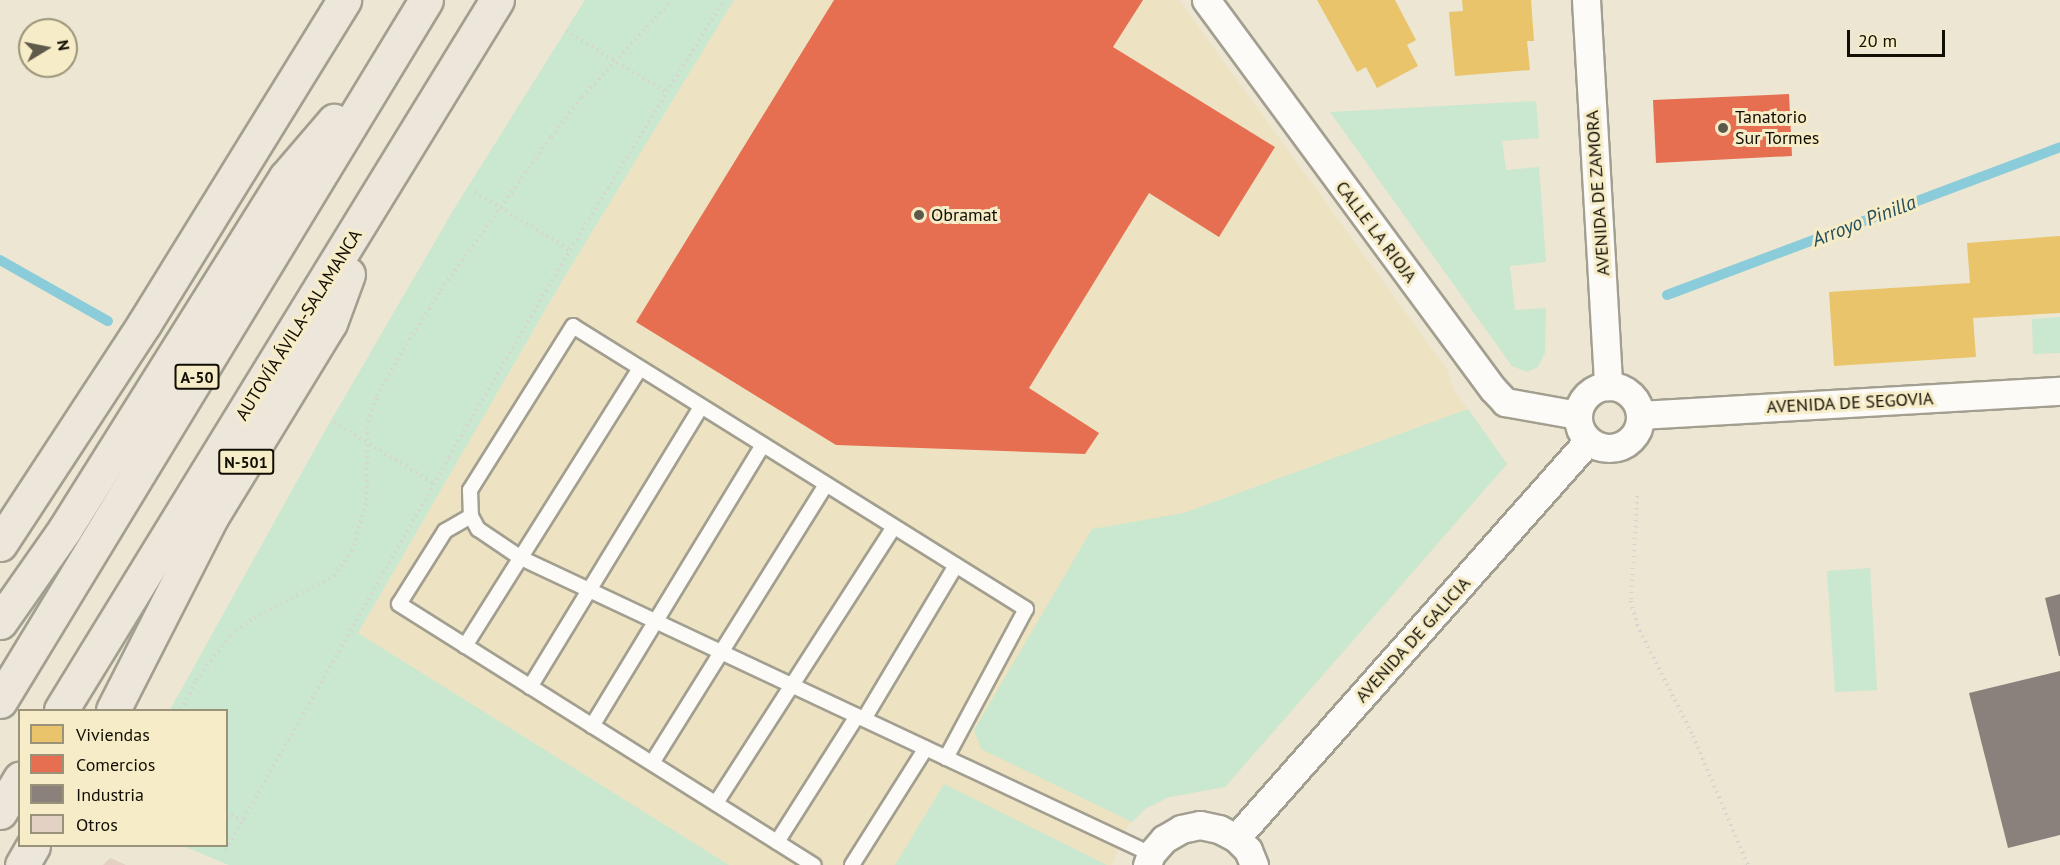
<!DOCTYPE html>
<meta charset="utf-8">
<style>
body{margin:0}
#map{position:relative;width:2060px;height:865px;overflow:hidden;background:#ece6d2;font-family:"PT Sans",sans-serif}
div>[style]{position:absolute}
.built>*{inset:0;background:#ede3c2}
.green>*{inset:0;background:#cae7cf}
.homes>*{inset:0;background:#e9c46a}
.shops>*{inset:0;background:#e76f51}
.industry>*{inset:0;background:#8a817c}
.stream>*{height:10px;margin:-5px;padding:0 5px;transform-origin:5px;border-radius:5px;background:#8bccda}
.building>*{inset:0;background:#e3d1c3}
.path>*{height:4px;margin-top:-2px;transform-origin:0;background:repeating-linear-gradient(90deg,#d6d4cf 0 1.5px,transparent 0 6px)}
.roads{filter:drop-shadow(2px 0 #a39f90) drop-shadow(-2px 0 #a39f90) drop-shadow(0 2px #a39f90) drop-shadow(0 -2px #a39f90)}
.service>*{height:14px;margin:-7px;padding:0 7px;transform-origin:7px;border-radius:7px;background:#fcfbf8}
.minor>*{height:27px;margin:-13.5px;padding:0 13.5px;transform-origin:13.5px;border-radius:13.5px;background:#fcfbf8}
.minor>.ring{margin:-13.5px;padding:0;box-sizing:content-box;background:none;border:27px solid #fcfbf8;border-radius:50%}
.motorway>*{height:33px;margin:-16.5px;padding:0 16.5px;transform-origin:16.5px;border-radius:16.5px;background:#ede6da}
.dots>*{width:16px;height:16px;translate:-50% -50%;box-sizing:border-box;border:3px solid #f6ecc7;border-radius:50%}
span{translate:-50% -50%;white-space:nowrap;text-align:center;line-height:1.15;-webkit-text-stroke:6px #f6ecc7;paint-order:stroke}
.shield-label span{padding:2px 4px;background:#f6ecc7;border:2px solid;border-radius:4px;-webkit-text-stroke-width:0}
.shield-label{font-size:16px;color:#110e03;font-weight:700}
.poi-label{font-size:18px;color:#110e03}
.left{translate:0 -50%;text-align:left}
.street-label{font-size:18px;color:#110e03}
.water-label{font-size:20px;color:#254f5c;font-style:italic}
.legend{position:absolute;left:18px;top:709px;width:210px;height:138px;box-sizing:border-box;background:#f6ecc7;border:2px solid #9a9379;margin:0;padding:8px 10px;list-style:none;font-size:18px;color:#110e03}
.legend li{display:flex;align-items:center;gap:12px;height:30px}
.legend b{width:30px;border:2px solid #9a9379}
.north{position:absolute;left:18px;top:18px;width:60px;height:60px;box-sizing:border-box;background:#f6ecc7;border:2px solid #9a9379;border-radius:50%;rotate:80deg;font-size:16px;font-weight:700;line-height:24px;text-align:center;color:#110e03}
.north::after{content:'';display:block;margin:auto;width:21px;height:27px;background:#5e5a4b;clip-path:polygon(50% 0,100% 100%,50% 72%,0 100%)}
.scale{position:absolute;left:1847px;top:30px;width:98px;height:27px;box-sizing:border-box;border:3px solid #110e03;border-top:0;padding-left:8px;font-size:18px;line-height:21px;white-space:nowrap;color:#110e03;-webkit-text-stroke:4px #f6ecc7;paint-order:stroke}
</style>
<div id="map">
<div class="built">
<div style="clip-path:polygon(734px 0,1179px 0,1448px 371px,1454px 390px,1507px 464px,1225px 787px,1169px 797px,1145px 809px,1126px 828px,1112px 865px,229px 865px,358px 633px,562px 281px)"></div>
</div>
<div class="green">
<div style="clip-path:polygon(585px 0,734px 0,562px 281px,358px 633px,729px 865px,229px 865px,183px 846px,226px 846px,226px 710px,170px 710px,326px 429px,454px 209px)"></div>
<div style="clip-path:polygon(1536px 101px,1539px 138px,1502px 141px,1506px 170px,1539px 167px,1546px 262px,1510px 266px,1515px 310px,1546px 308px,1545px 353px,1538px 367px,1527px 372px,1512px 366px,1330px 112px)"></div>
<div style="clip-path:polygon(2060px 317px,2060px 353px,2033px 354px,2032px 319px)"></div>
<div style="clip-path:polygon(1468px 409px,1507px 464px,1225px 787px,1169px 797px,1145px 809px,1132px 822px,981px 749px,974px 730px,1092px 529px,1184px 513px)"></div>
<div style="clip-path:polygon(1870px 568px,1877px 690px,1835px 692px,1827px 571px)"></div>
<div style="clip-path:polygon(944px 784px,1107px 865px,895px 865px)"></div>
</div>
<div class="homes">
<div style="clip-path:polygon(1317px 0,1395px 0,1416px 40px,1407px 45px,1418px 66px,1377px 88px,1366px 67px,1357px 72px)"></div>
<div style="clip-path:polygon(1462px 0,1531px 0,1534px 41px,1527px 41px,1530px 70px,1455px 76px,1449px 12px,1463px 11px)"></div>
<div style="clip-path:polygon(2060px 236px,2060px 313px,1973px 318px,1976px 357px,1834px 366px,1829px 292px,1970px 283px,1967px 243px)"></div>
</div>
<div class="shops">
<div style="clip-path:polygon(834px 0,1143px 0,1113px 47px,1275px 147px,1219px 237px,1149px 193px,1029px 388px,1099px 433px,1085px 454px,836px 445px,636px 322px)"></div>
<div style="clip-path:polygon(1789px 94px,1792px 156px,1656px 163px,1653px 100px)"></div>
</div>
<div class="industry">
<div style="clip-path:polygon(2060px 594px,2060px 656px,2059px 656px,2045px 598px)"></div>
<div style="clip-path:polygon(2060px 671px,2060px 835px,2008px 848px,1969px 693px)"></div>
</div>
<div class="stream">
<div style="left:0;top:260px;width:124px;rotate:29.5deg"></div>
<div style="left:1667px;top:295px;width:420px;rotate:-20.6deg"></div>
</div>
<div class="building">
<div style="clip-path:polygon(110px 858px,126px 865px,103px 865px)"></div>
</div>
<div class="path">
<div style="left:566px;top:31px;width:117px;rotate:31.4deg"></div>
<div style="left:475px;top:192px;width:111px;rotate:31.4deg"></div>
<div style="left:334px;top:422px;width:116px;rotate:31.6deg"></div>
<div style="left:1637px;top:496px;width:105px;rotate:93.3deg"></div>
<div style="left:1631px;top:601px;width:25px;rotate:76deg"></div>
<div style="left:1637px;top:625px;width:124px;rotate:63.2deg"></div>
<div style="left:1693px;top:736px;width:140px;rotate:66.9deg"></div>
<div style="left:181px;top:710px;width:34px;rotate:-63deg"></div>
<div style="left:196px;top:680px;width:57px;rotate:-52.1deg"></div>
<div style="left:231px;top:635px;width:29px;rotate:-36deg"></div>
<div style="left:254px;top:618px;width:90px;rotate:-27.7deg"></div>
<div style="left:334px;top:576px;width:31px;rotate:-54deg"></div>
<div style="left:352px;top:551px;width:53px;rotate:-73.6deg"></div>
<div style="left:367px;top:500px;width:78px;rotate:-89.3deg"></div>
<div style="left:368px;top:422px;width:28px;rotate:-71deg"></div>
<div style="left:377px;top:396px;width:41px;rotate:-60.9deg"></div>
<div style="left:397px;top:360px;width:83px;rotate:-57.8deg"></div>
<div style="left:441px;top:290px;width:188px;rotate:-54.3deg"></div>
<div style="left:551px;top:137px;width:51px;rotate:-52.2deg"></div>
<div style="left:582px;top:97px;width:132px;rotate:-47.1deg"></div>
<div style="left:226px;top:812px;width:19px;rotate:28deg"></div>
<div style="left:226px;top:850px;width:452px;rotate:-60.4deg"></div>
<div style="left:449px;top:457px;width:240px;rotate:-59.7deg"></div>
<div style="left:570px;top:250px;width:294px;rotate:-58.4deg"></div>
</div>
<div class="roads">
<div class="service">
<div style="left:471px;top:516px;width:30px;rotate:150deg"></div>
<div style="left:445px;top:531px;width:86px;rotate:122.2deg"></div>
<div style="left:399px;top:604px;width:490px;rotate:32.2deg"></div>
<div style="left:465px;top:646px;width:328px;rotate:-57.8deg"></div>
<div style="left:530px;top:687px;width:328px;rotate:-58.6deg"></div>
<div style="left:864px;top:719px;width:179px;rotate:-59.1deg"></div>
<div style="left:592px;top:726px;width:329px;rotate:-58.7deg"></div>
<div style="left:946px;top:758px;width:169px;rotate:-61.8deg"></div>
<div style="left:1026px;top:609px;width:534px;rotate:-148.01deg"></div>
<div style="left:573px;top:326px;width:194px;rotate:122.1deg"></div>
<div style="left:470px;top:490px;width:26px;rotate:88deg"></div>
<div style="left:471px;top:516px;width:15px;rotate:62deg"></div>
<div style="left:478px;top:529px;width:52px;rotate:34deg"></div>
<div style="left:521px;top:558px;width:696px;rotate:25.17deg"></div>
<div style="left:652px;top:763px;width:328px;rotate:-58deg"></div>
<div style="left:716px;top:803px;width:328px;rotate:-57.2deg"></div>
<div style="left:777px;top:842px;width:149px;rotate:-57.6deg"></div>
<div style="left:852px;top:865px;width:138px;rotate:-57.7deg"></div>
</div>
<div class="minor">
<div style="left:1206px;top:0;width:483px;rotate:53.6deg"></div>
<div style="left:1493px;top:389px;width:18px;rotate:47deg"></div>
<div style="left:1505px;top:402px;width:73px;rotate:10.2deg"></div>
<div style="left:1586px;top:0;width:387px;rotate:86.7deg"></div>
<div class="ring" style="left:1578px;top:386px;width:35px;height:35px"></div>
<div style="left:1640px;top:415px;width:421px;rotate:-3.3deg"></div>
<div style="left:1236px;top:838px;width:531px;rotate:-48.44deg"></div>
<div style="left:1147px;top:865px;width:12px;rotate:-70deg"></div>
<div style="left:1151px;top:854px;width:20px;rotate:-49deg"></div>
<div style="left:1164px;top:839px;width:20px;rotate:-30deg"></div>
<div style="left:1181px;top:829px;width:19px;rotate:-12deg"></div>
<div style="left:1200px;top:825px;width:19px;rotate:12deg"></div>
<div style="left:1219px;top:829px;width:19px;rotate:28deg"></div>
<div style="left:1236px;top:838px;width:17px;rotate:45deg"></div>
<div style="left:1248px;top:850px;width:16px;rotate:68deg"></div>
</div>
<div class="motorway">
<div style="left:0;top:544px;width:263px;rotate:-56.8deg"></div>
<div style="left:144px;top:324px;width:381px;rotate:-58.3deg"></div>
<div style="left:0;top:622px;width:113px;rotate:-55deg"></div>
<div style="left:65px;top:529px;width:416px;rotate:-57.9deg"></div>
<div style="left:286px;top:177px;width:74px;rotate:-49.4deg"></div>
<div style="left:0;top:701px;width:820px;rotate:-58.71deg"></div>
<div style="left:61px;top:710px;width:833px;rotate:-58.45deg"></div>
<div style="left:113px;top:710px;width:218px;rotate:-63deg"></div>
<div style="left:212px;top:516px;width:226px;rotate:-58.6deg"></div>
<div style="left:330px;top:323px;width:52px;rotate:-69.8deg"></div>
<div style="left:0;top:812px;width:39px;rotate:-59deg"></div>
<div style="left:22px;top:865px;width:22px;rotate:-60deg"></div>
</div>
</div>
<div class="dots">
<div style="left:1723px;top:128px;background:#5e5a4b"></div>
<div style="left:919px;top:215px;background:#5e5a4b"></div>
</div>
<div class="shield-label">
<span style="left:197px;top:377px">A-50</span>
<span style="left:246px;top:462px">N-501</span>
</div>
<div class="poi-label">
<span class="left" style="left:1735px;top:128px">Tanatorio<br>Sur Tormes</span>
<span class="left" style="left:931px;top:215px">Obramat</span>
</div>
<div class="street-label">
<span style="left:1598px;top:193px;rotate:-94deg">AVENIDA DE ZAMORA</span>
<span style="left:1376px;top:232px;rotate:53deg">CALLE LA RIOJA</span>
<span style="left:299px;top:325px;rotate:-58deg">AUTOVÍA ÁVILA-SALAMANCA</span>
<span style="left:1850px;top:403px;rotate:-3deg">AVENIDA DE SEGOVIA</span>
<span style="left:1413px;top:640px;rotate:-48deg">AVENIDA DE GALICIA</span>
</div>
<div class="water-label">
<span style="left:1864px;top:221px;rotate:-21deg">Arroyo Pinilla</span>
</div>
<ul class="legend">
<li><b style="height:16px;background:#e9c46a"></b>Viviendas</li>
<li><b style="height:16px;background:#e76f51"></b>Comercios</li>
<li><b style="height:16px;background:#8a817c"></b>Industria</li>
<li><b style="height:16px;background:#e3d1c3"></b>Otros</li>
</ul>
<div class="north">N</div>
<div class="scale">20 m</div>
</div>
